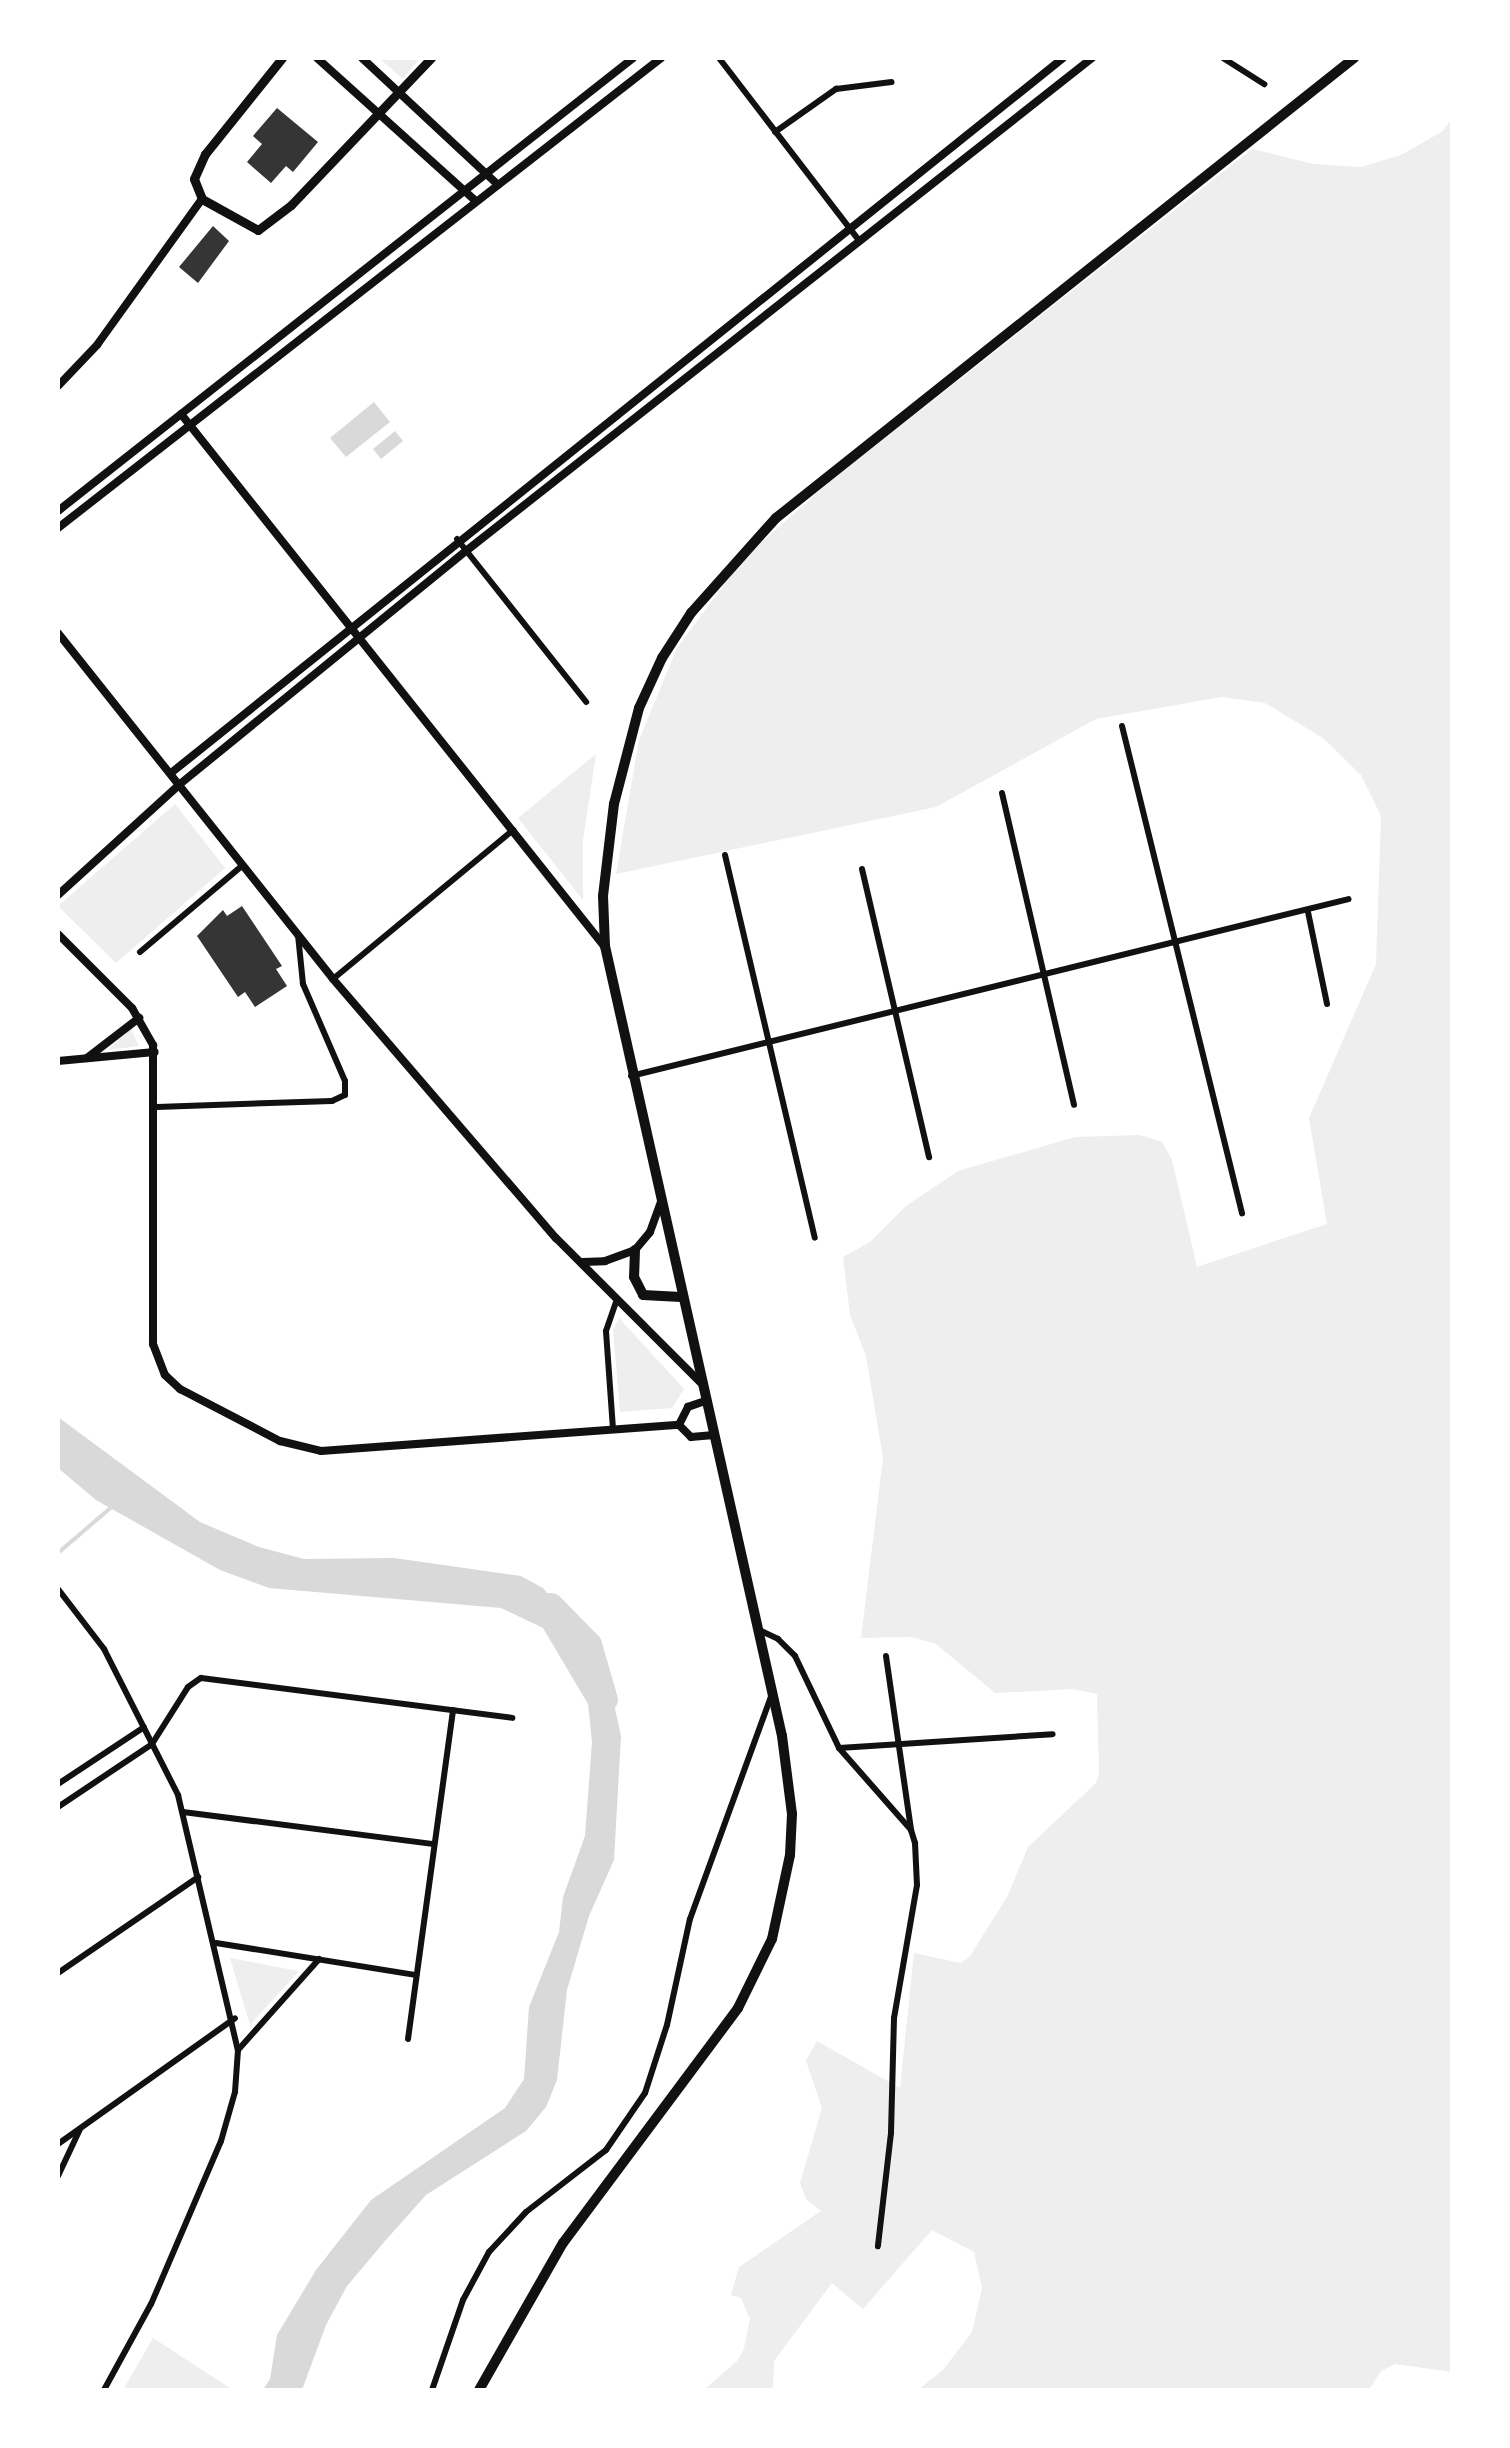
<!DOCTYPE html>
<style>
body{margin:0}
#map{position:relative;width:1510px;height:2448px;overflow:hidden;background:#fff;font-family:Signika,sans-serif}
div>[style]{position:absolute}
.green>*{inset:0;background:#eee}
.water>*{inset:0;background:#d9d9d9}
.stream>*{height:4px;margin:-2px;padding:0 2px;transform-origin:2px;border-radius:2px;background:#d9d9d9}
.river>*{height:26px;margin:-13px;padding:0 13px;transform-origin:13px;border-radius:13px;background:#d9d9d9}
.building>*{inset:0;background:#353535}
.minor>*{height:6px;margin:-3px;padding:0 3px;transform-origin:3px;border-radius:3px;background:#111}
.tertiary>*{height:8px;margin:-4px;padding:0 4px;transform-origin:4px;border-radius:4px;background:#111}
.secondary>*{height:9px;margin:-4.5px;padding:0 4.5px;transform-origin:4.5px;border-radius:4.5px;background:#111}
.trunk>*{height:10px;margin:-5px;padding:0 5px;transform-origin:5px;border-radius:5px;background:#111}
span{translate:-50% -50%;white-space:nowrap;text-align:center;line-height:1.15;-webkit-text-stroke:6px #fff;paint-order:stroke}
.frame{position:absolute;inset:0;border:60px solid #fff;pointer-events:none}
</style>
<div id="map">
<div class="green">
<div style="clip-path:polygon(379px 58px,420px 58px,403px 79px)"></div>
<div style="clip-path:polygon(1452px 118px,1452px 2372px,1395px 2364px,1381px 2371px,1369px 2390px,918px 2390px,943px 2370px,972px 2332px,982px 2288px,974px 2252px,932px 2230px,863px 2309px,832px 2283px,774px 2361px,773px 2390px,704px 2390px,738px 2360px,744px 2348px,750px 2319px,741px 2298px,731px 2295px,739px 2267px,821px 2211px,806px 2199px,800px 2183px,822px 2108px,806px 2061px,817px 2041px,900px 2088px,914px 1953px,961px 1963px,970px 1956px,1007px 1897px,1028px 1847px,1096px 1783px,1099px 1773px,1097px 1694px,1073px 1689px,995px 1693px,936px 1644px,911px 1637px,861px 1638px,883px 1458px,866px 1356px,850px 1315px,843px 1257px,870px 1242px,906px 1206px,958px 1171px,1075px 1137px,1140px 1135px,1162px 1142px,1172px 1160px,1197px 1267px,1327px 1224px,1309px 1118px,1376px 964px,1381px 816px,1361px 775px,1323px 738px,1265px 703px,1222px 697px,1096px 719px,936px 807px,616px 874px,639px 740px,677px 648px,744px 558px,831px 481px,1252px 149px,1314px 164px,1361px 167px,1401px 155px,1443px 131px)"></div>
<div style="clip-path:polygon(596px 754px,583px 841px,583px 900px,518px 818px)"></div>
<div style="clip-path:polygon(175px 804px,225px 868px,116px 963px,58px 906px)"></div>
<div style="clip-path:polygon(131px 1029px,139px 1046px,108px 1050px)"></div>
<div style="clip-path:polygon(619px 1318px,684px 1389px,672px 1408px,620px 1412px,613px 1330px)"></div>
<div style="clip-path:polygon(230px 1958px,299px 1971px,250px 2025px)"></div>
<div style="clip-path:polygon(153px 2338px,233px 2390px,123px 2390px)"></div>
</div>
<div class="water">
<div style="clip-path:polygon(374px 402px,390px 422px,346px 457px,330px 438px)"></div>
<div style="clip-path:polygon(395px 431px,403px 441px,381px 459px,373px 449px)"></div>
<div style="clip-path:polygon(58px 1417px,200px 1522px,259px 1547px,304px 1559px,394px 1558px,521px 1576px,543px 1588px,571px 1621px,614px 1704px,621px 1736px,614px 1860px,589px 1916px,567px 1990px,557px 2080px,546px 2107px,526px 2131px,426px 2195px,385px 2241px,347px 2286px,326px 2325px,302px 2390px,263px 2390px,270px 2379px,277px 2335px,316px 2270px,371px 2200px,505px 2108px,524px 2079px,529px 2007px,559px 1932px,563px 1897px,585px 1836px,592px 1742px,588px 1704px,543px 1628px,501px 1608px,269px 1588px,220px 1570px,96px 1500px,58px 1468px)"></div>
</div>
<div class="stream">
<div style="left:58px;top:1553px;width:74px;rotate:-40.6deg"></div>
</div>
<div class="river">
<div style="left:551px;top:1606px;width:54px;rotate:45.7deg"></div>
<div style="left:589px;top:1645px;width:57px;rotate:73.8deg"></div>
</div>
<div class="building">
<div style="clip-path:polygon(277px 108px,318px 142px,293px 172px,286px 166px,271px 183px,247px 162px,262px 144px,253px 136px)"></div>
<div style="clip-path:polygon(213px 226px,229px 241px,198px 283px,179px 267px)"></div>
<div style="clip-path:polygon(242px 906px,282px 966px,276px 969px,287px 986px,255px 1007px,245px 992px,238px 997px,197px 936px,223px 910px,227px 916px)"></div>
</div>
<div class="minor">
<div style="left:719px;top:58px;width:228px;rotate:52.5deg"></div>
<div style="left:1223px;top:58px;width:49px;rotate:32.4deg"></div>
<div style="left:775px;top:132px;width:75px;rotate:-35.2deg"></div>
<div style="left:836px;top:89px;width:56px;rotate:-7.1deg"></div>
<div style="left:457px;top:539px;width:208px;rotate:51.6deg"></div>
<div style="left:1122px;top:726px;width:502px;rotate:76.16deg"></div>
<div style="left:1002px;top:793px;width:320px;rotate:77deg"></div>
<div style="left:725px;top:855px;width:393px;rotate:76.8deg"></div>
<div style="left:862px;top:869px;width:296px;rotate:76.9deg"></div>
<div style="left:1308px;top:912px;width:94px;rotate:78.3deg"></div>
<div style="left:140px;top:952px;width:135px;rotate:-40.2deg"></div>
<div style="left:333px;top:979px;width:234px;rotate:-39.6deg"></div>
<div style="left:631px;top:1076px;width:739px;rotate:-13.85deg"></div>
<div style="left:157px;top:1107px;width:175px;rotate:-2deg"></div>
<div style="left:332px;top:1101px;width:14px;rotate:-25deg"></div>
<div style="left:345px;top:1095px;width:14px;rotate:-90deg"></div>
<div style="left:345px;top:1081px;width:106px;rotate:-113.4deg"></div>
<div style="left:303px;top:984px;width:49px;rotate:-95.8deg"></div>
<div style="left:613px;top:1429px;width:98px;rotate:-94.1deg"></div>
<div style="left:606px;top:1331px;width:34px;rotate:-71deg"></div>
<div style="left:58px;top:1589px;width:76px;rotate:52.5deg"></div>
<div style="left:104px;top:1649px;width:164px;rotate:63.1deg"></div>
<div style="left:178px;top:1795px;width:262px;rotate:76.8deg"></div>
<div style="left:238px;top:2050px;width:42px;rotate:94.1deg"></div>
<div style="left:235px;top:2092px;width:51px;rotate:105.9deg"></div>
<div style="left:221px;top:2141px;width:177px;rotate:113.2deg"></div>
<div style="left:151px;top:2304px;width:98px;rotate:118.7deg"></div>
<div style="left:759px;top:1630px;width:21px;rotate:25deg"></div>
<div style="left:778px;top:1639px;width:24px;rotate:45deg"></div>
<div style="left:795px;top:1656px;width:102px;rotate:64.4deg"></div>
<div style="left:839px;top:1748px;width:109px;rotate:48.7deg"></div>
<div style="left:911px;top:1830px;width:14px;rotate:73deg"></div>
<div style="left:915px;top:1843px;width:42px;rotate:87.3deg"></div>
<div style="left:917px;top:1885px;width:135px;rotate:99.8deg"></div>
<div style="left:894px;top:2018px;width:115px;rotate:91.5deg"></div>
<div style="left:891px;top:2133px;width:114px;rotate:96.6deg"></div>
<div style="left:886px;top:1656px;width:176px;rotate:81.8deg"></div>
<div style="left:839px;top:1748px;width:214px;rotate:-3.7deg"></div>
<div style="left:58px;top:1784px;width:103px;rotate:-33.5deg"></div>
<div style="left:58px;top:1807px;width:113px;rotate:-33.8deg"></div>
<div style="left:152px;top:1744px;width:67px;rotate:-57.7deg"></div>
<div style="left:188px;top:1687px;width:16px;rotate:-35deg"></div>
<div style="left:201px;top:1678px;width:314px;rotate:7.3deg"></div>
<div style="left:183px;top:1812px;width:253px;rotate:7.3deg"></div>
<div style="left:216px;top:1943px;width:203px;rotate:9.1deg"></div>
<div style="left:58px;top:1973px;width:170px;rotate:-34.4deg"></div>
<div style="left:408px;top:2039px;width:332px;rotate:-82.2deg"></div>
<div style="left:238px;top:2050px;width:122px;rotate:-48.3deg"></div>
<div style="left:58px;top:2144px;width:217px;rotate:-35.4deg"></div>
<div style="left:58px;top:2176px;width:52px;rotate:-64.9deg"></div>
<div style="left:432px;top:2390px;width:95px;rotate:-71deg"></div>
<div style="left:463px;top:2300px;width:55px;rotate:-61.6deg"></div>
<div style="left:489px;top:2252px;width:54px;rotate:-47.2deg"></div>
<div style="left:526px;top:2212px;width:101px;rotate:-37.8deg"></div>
<div style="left:606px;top:2150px;width:69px;rotate:-55.6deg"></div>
<div style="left:645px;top:2093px;width:71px;rotate:-72.1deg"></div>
<div style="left:667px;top:2025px;width:108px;rotate:-77.8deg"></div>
<div style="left:690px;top:1919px;width:239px;rotate:-70deg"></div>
</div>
<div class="tertiary">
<div style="left:317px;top:58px;width:214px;rotate:42deg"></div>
<div style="left:362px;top:58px;width:186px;rotate:43deg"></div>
<div style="left:58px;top:386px;width:57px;rotate:-46.4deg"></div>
<div style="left:97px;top:345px;width:180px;rotate:-54.3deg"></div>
<div style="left:181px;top:414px;width:680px;rotate:51.51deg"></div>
<div style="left:58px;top:511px;width:732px;rotate:-38.23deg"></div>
<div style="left:58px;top:528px;width:765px;rotate:-37.93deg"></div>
<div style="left:58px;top:633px;width:442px;rotate:51.5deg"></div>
<div style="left:333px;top:979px;width:342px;rotate:49.3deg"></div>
<div style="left:556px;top:1238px;width:205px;rotate:45deg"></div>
<div style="left:171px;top:773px;width:1143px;rotate:-38.71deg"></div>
<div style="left:58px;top:895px;width:165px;rotate:-42.3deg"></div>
<div style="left:180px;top:784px;width:369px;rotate:-39.2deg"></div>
<div style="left:466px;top:551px;width:797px;rotate:-38.22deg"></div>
<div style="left:58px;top:934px;width:105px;rotate:45deg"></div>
<div style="left:132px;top:1008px;width:43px;rotate:60.4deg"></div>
<div style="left:153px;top:1045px;width:299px;rotate:90deg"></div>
<div style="left:153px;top:1344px;width:33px;rotate:69deg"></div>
<div style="left:165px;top:1375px;width:21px;rotate:43deg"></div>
<div style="left:180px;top:1389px;width:113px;rotate:27.5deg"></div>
<div style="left:280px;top:1441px;width:42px;rotate:13.7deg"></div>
<div style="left:321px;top:1451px;width:359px;rotate:-4.2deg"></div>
<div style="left:87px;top:1058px;width:66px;rotate:-37.6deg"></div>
<div style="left:58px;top:1061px;width:97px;rotate:-5.3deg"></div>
<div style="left:582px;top:1262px;width:23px;rotate:-2deg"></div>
<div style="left:605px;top:1261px;width:32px;rotate:-20deg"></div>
<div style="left:635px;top:1250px;width:23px;rotate:-50deg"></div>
<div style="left:650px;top:1232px;width:32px;rotate:-70deg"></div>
<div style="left:705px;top:1401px;width:18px;rotate:161deg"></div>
<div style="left:688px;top:1407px;width:20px;rotate:117deg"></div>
<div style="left:679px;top:1425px;width:17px;rotate:45deg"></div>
<div style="left:691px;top:1437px;width:23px;rotate:-5deg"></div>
</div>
<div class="secondary">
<div style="left:282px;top:58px;width:123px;rotate:128.7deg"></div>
<div style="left:205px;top:154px;width:27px;rotate:114deg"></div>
<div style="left:194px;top:179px;width:22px;rotate:68deg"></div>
<div style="left:202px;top:199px;width:64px;rotate:29deg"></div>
<div style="left:258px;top:230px;width:41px;rotate:-37.1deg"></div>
<div style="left:291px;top:205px;width:203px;rotate:-46.4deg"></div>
</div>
<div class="trunk">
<div style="left:635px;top:1250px;width:27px;rotate:92deg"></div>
<div style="left:634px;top:1277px;width:20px;rotate:63deg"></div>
<div style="left:643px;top:1295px;width:38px;rotate:3deg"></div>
<div style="left:479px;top:2390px;width:169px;rotate:-60.3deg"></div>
<div style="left:563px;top:2243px;width:293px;rotate:-53.3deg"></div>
<div style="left:738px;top:2008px;width:77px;rotate:-63.8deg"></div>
<div style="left:772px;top:1939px;width:86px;rotate:-77.9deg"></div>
<div style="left:790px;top:1855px;width:41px;rotate:-87.2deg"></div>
<div style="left:792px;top:1814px;width:79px;rotate:-97.3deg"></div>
<div style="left:782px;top:1736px;width:810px;rotate:-102.63deg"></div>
<div style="left:605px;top:946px;width:50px;rotate:-92.3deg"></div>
<div style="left:603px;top:896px;width:93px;rotate:-83.2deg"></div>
<div style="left:614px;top:804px;width:99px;rotate:-75.4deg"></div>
<div style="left:639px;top:708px;width:55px;rotate:-65.3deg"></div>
<div style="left:662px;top:658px;width:54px;rotate:-57.2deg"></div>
<div style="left:691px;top:613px;width:127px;rotate:-48.2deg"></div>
<div style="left:776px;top:518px;width:739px;rotate:-38.51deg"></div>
</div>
<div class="frame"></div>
</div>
